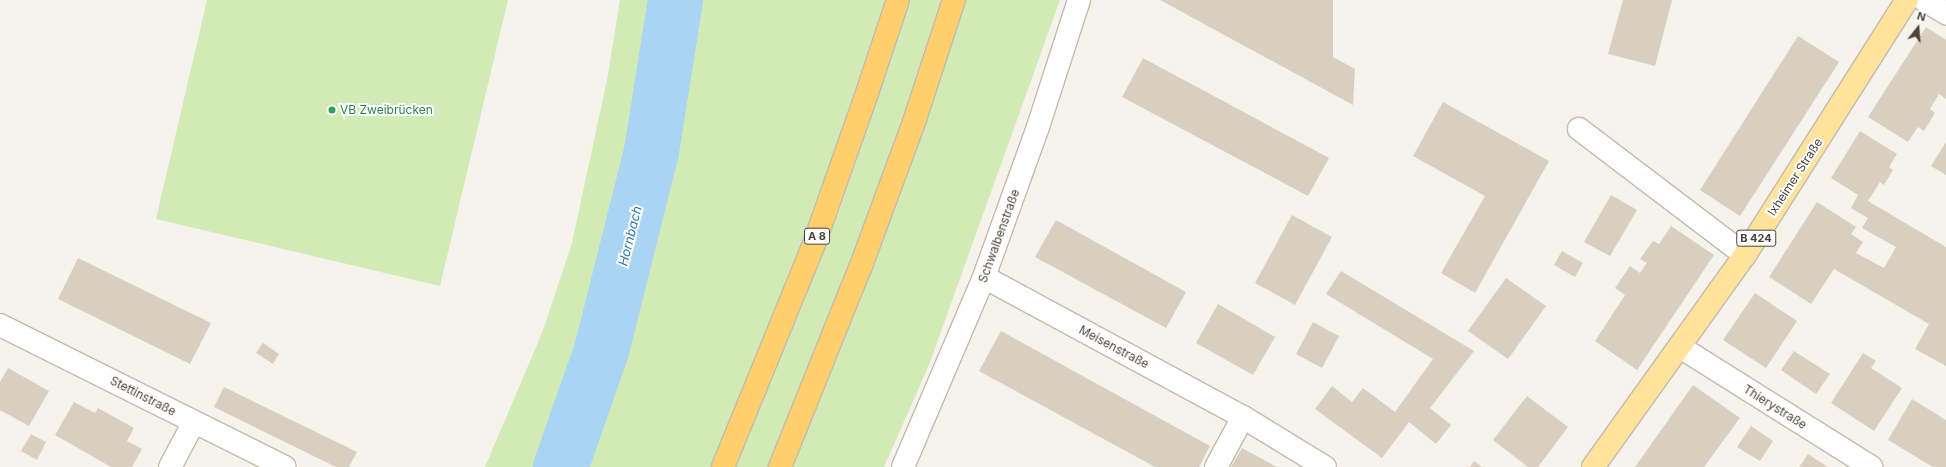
<!DOCTYPE html>
<meta charset="utf-8">
<style>
body{margin:0}
#map{position:relative;width:1946px;height:467px;overflow:hidden;background:#f6f3ec;font-family:Inter,sans-serif}
div>[style]{position:absolute}
.green>*{inset:0;background:#d2eab5}
.river>*{height:55px;margin:-27.5px;padding:0 27.5px;transform-origin:27.5px;border-radius:27.5px;background:#a9d4f2}
.building>*{inset:0;background:#d8cfc1}
.roads{filter:drop-shadow(1px 0 #c2bbae) drop-shadow(-1px 0 #c2bbae) drop-shadow(0 1px #c2bbae) drop-shadow(0 -1px #c2bbae)}
.minor>*{height:22px;margin:-11px;padding:0 11px;transform-origin:11px;border-radius:11px;background:#fff}
.major>*{height:22px;margin:-11px;padding:0 11px;transform-origin:11px;border-radius:11px;background:#ffe39c}
.highway>*{height:22px;margin:-11px;padding:0 11px;transform-origin:11px;border-radius:11px;background:#ffcf6e}
.dots>*{width:11px;height:11px;translate:-50% -50%;box-sizing:border-box;border:2px solid #fff;border-radius:50%}
span{translate:-50% -50%;white-space:nowrap;text-align:center;line-height:1.15;-webkit-text-stroke:4px #fff;paint-order:stroke}
.shield-label span{padding:1px 3px;background:#fff;border:1px solid;border-radius:3px;-webkit-text-stroke-width:0}
.shield-label{font-size:11px;color:#4b4439;font-weight:700}
.leisure-label{font-size:12px;color:#27864d}
.left{translate:0 -50%;text-align:left}
.street-label{font-size:12px;color:#4b4439}
.water-label{font-size:13px;color:#2e7ab2;font-style:italic}
.north{position:absolute;left:1898px;top:8px;width:40px;height:40px;-webkit-text-stroke:3px #fff;paint-order:stroke;rotate:17deg;font-size:11px;font-weight:700;line-height:16px;text-align:center;color:#4b4439}
.north::after{content:'';display:block;margin:auto;width:14px;height:18px;background:#4b4439;clip-path:polygon(50% 0,100% 100%,50% 72%,0 100%)}
</style>
<div id="map">
<div class="green">
<div style="clip-path:polygon(207px 0,508px 0,440px 286px,156px 219px)"></div>
<div style="clip-path:polygon(620px 0,1060px 0,929px 365px,884px 467px,485px 467px,542px 333px,572px 243px,607px 80px)"></div>
</div>
<div class="river">
<div style="left:560px;top:467px;width:124px;rotate:-70.7deg"></div>
<div style="left:601px;top:350px;width:205px;rotate:-75.9deg"></div>
<div style="left:651px;top:151px;width:153px;rotate:-81deg"></div>
</div>
<div class="building">
<div style="clip-path:polygon(1160px 0,1333px 0,1333px 57px,1355px 69px,1353px 105px)"></div>
<div style="clip-path:polygon(1623px 0,1672px 0,1655px 66px,1608px 54px)"></div>
<div style="clip-path:polygon(1926px 27px,1946px 40px,1946px 99px,1939px 94px,1930px 109px,1935px 113px,1924px 131px,1918px 127px,1908px 142px,1868px 117px)"></div>
<div style="clip-path:polygon(1798px 36px,1839px 62px,1740px 216px,1700px 190px)"></div>
<div style="clip-path:polygon(1143px 58px,1329px 158px,1308px 196px,1122px 97px)"></div>
<div style="clip-path:polygon(1443px 102px,1549px 161px,1475px 293px,1441px 273px,1485px 196px,1413px 156px)"></div>
<div style="clip-path:polygon(1860px 131px,1897px 154px,1889px 167px,1893px 170px,1884px 185px,1880px 182px,1868px 201px,1946px 247px,1946px 366px,1915px 349px,1929px 324px,1834px 269px,1811px 304px,1769px 277px,1817px 202px,1856px 227px,1851px 234px,1863px 242px,1856px 253px,1884px 268px,1896px 247px,1862px 228px,1868px 218px,1851px 208px,1858px 195px,1831px 178px)"></div>
<div style="clip-path:polygon(1946px 142px,1946px 175px,1931px 166px)"></div>
<div style="clip-path:polygon(1611px 195px,1637px 210px,1610px 256px,1584px 242px)"></div>
<div style="clip-path:polygon(1292px 215px,1332px 237px,1295px 305px,1255px 283px)"></div>
<div style="clip-path:polygon(1056px 220px,1186px 292px,1166px 328px,1035px 257px)"></div>
<div style="clip-path:polygon(1671px 226px,1714px 255px,1637px 370px,1595px 341px,1625px 295px,1615px 288px,1630px 266px,1640px 273px,1647px 263px,1640px 259px,1653px 241px,1659px 244px)"></div>
<div style="clip-path:polygon(1562px 251px,1583px 263px,1575px 277px,1554px 265px)"></div>
<div style="clip-path:polygon(78px 258px,211px 323px,190px 364px,58px 299px)"></div>
<div style="clip-path:polygon(1341px 271px,1474px 351px,1430px 408px,1451px 425px,1436px 444px,1409px 422px,1382px 458px,1315px 409px,1332px 386px,1352px 402px,1363px 388px,1395px 412px,1433px 359px,1326px 294px)"></div>
<div style="clip-path:polygon(1506px 278px,1546px 306px,1508px 359px,1468px 331px)"></div>
<div style="clip-path:polygon(1755px 293px,1797px 321px,1766px 368px,1723px 340px)"></div>
<div style="clip-path:polygon(1218px 304px,1275px 337px,1253px 375px,1196px 343px)"></div>
<div style="clip-path:polygon(1313px 322px,1339px 336px,1322px 368px,1296px 354px)"></div>
<div style="clip-path:polygon(1001px 331px,1210px 446px,1199px 467px,1155px 467px,979px 371px)"></div>
<div style="clip-path:polygon(263px 343px,279px 354px,273px 364px,256px 353px)"></div>
<div style="clip-path:polygon(1794px 351px,1830px 374px,1816px 394px,1781px 370px)"></div>
<div style="clip-path:polygon(1863px 353px,1876px 361px,1871px 368px,1902px 388px,1874px 431px,1831px 403px)"></div>
<div style="clip-path:polygon(8px 368px,49px 391px,29px 426px,0 410px,0 382px)"></div>
<div style="clip-path:polygon(1693px 385px,1740px 418px,1704px 467px,1635px 467px)"></div>
<div style="clip-path:polygon(224px 387px,357px 452px,349px 467px,336px 467px,214px 407px)"></div>
<div style="clip-path:polygon(1527px 396px,1568px 427px,1538px 467px,1528px 467px,1493px 440px)"></div>
<div style="clip-path:polygon(1912px 399px,1946px 420px,1946px 467px,1933px 467px,1888px 440px)"></div>
<div style="clip-path:polygon(74px 402px,95px 413px,98px 408px,134px 428px,127px 441px,142px 449px,132px 467px,111px 467px,55px 435px)"></div>
<div style="clip-path:polygon(1751px 426px,1773px 441px,1760px 461px,1737px 447px)"></div>
<div style="clip-path:polygon(31px 434px,46px 442px,37px 460px,21px 451px)"></div>
<div style="clip-path:polygon(1242px 448px,1277px 467px,1231px 467px)"></div>
<div style="clip-path:polygon(1808px 454px,1828px 467px,1799px 467px)"></div>
<div style="clip-path:polygon(1474px 461px,1482px 467px,1470px 467px)"></div>
</div>
<div class="roads">
<div class="minor">
<div style="left:1924px;top:0;width:26px;rotate:31deg"></div>
<div style="left:1579px;top:129px;width:208px;rotate:37.2deg"></div>
<div style="left:984px;top:277px;width:294px;rotate:28.4deg"></div>
<div style="left:1243px;top:417px;width:96px;rotate:31.4deg"></div>
<div style="left:0;top:325px;width:318px;rotate:26.5deg"></div>
<div style="left:1680px;top:347px;width:226px;rotate:32.1deg"></div>
<div style="left:170px;top:467px;width:51px;rotate:-61.9deg"></div>
<div style="left:903px;top:467px;width:207px;rotate:-66.9deg"></div>
<div style="left:984px;top:277px;width:159px;rotate:-70.2deg"></div>
<div style="left:1038px;top:127px;width:133px;rotate:-72.1deg"></div>
<div style="left:1216px;top:467px;width:57px;rotate:-61.6deg"></div>
</div>
<div class="major">
<div style="left:1593px;top:467px;width:261px;rotate:-54.4deg"></div>
<div style="left:1745px;top:255px;width:302px;rotate:-57.6deg"></div>
</div>
<div class="highway">
<div style="left:723px;top:467px;width:244px;rotate:-67.8deg"></div>
<div style="left:815px;top:241px;width:157px;rotate:-70.6deg"></div>
<div style="left:867px;top:93px;width:98px;rotate:-71.6deg"></div>
<div style="left:780px;top:467px;width:217px;rotate:-68.1deg"></div>
<div style="left:861px;top:266px;width:157px;rotate:-69.8deg"></div>
<div style="left:915px;top:119px;width:125px;rotate:-71.9deg"></div>
</div>
</div>
<div class="dots">
<div style="left:332px;top:110px;background:#2e9e5b"></div>
</div>
<div class="shield-label">
<span style="left:817px;top:236px">A 8</span>
<span style="left:1756px;top:238px">B 424</span>
</div>
<div class="leisure-label">
<span class="left" style="left:340px;top:110px">VB Zweibrücken</span>
</div>
<div class="street-label">
<span style="left:1795px;top:177px;rotate:-57deg">Ixheimer Straße</span>
<span style="left:999px;top:236px;rotate:-70deg">Schwalbenstraße</span>
<span style="left:1114px;top:347px;rotate:28deg">Meisenstraße</span>
<span style="left:143px;top:396px;rotate:27deg">Stettinstraße</span>
<span style="left:1775px;top:407px;rotate:32deg">Thierystraße</span>
</div>
<div class="water-label">
<span style="left:630px;top:236px;rotate:-76deg">Hornbach</span>
</div>
<div class="north">N</div>
</div>
